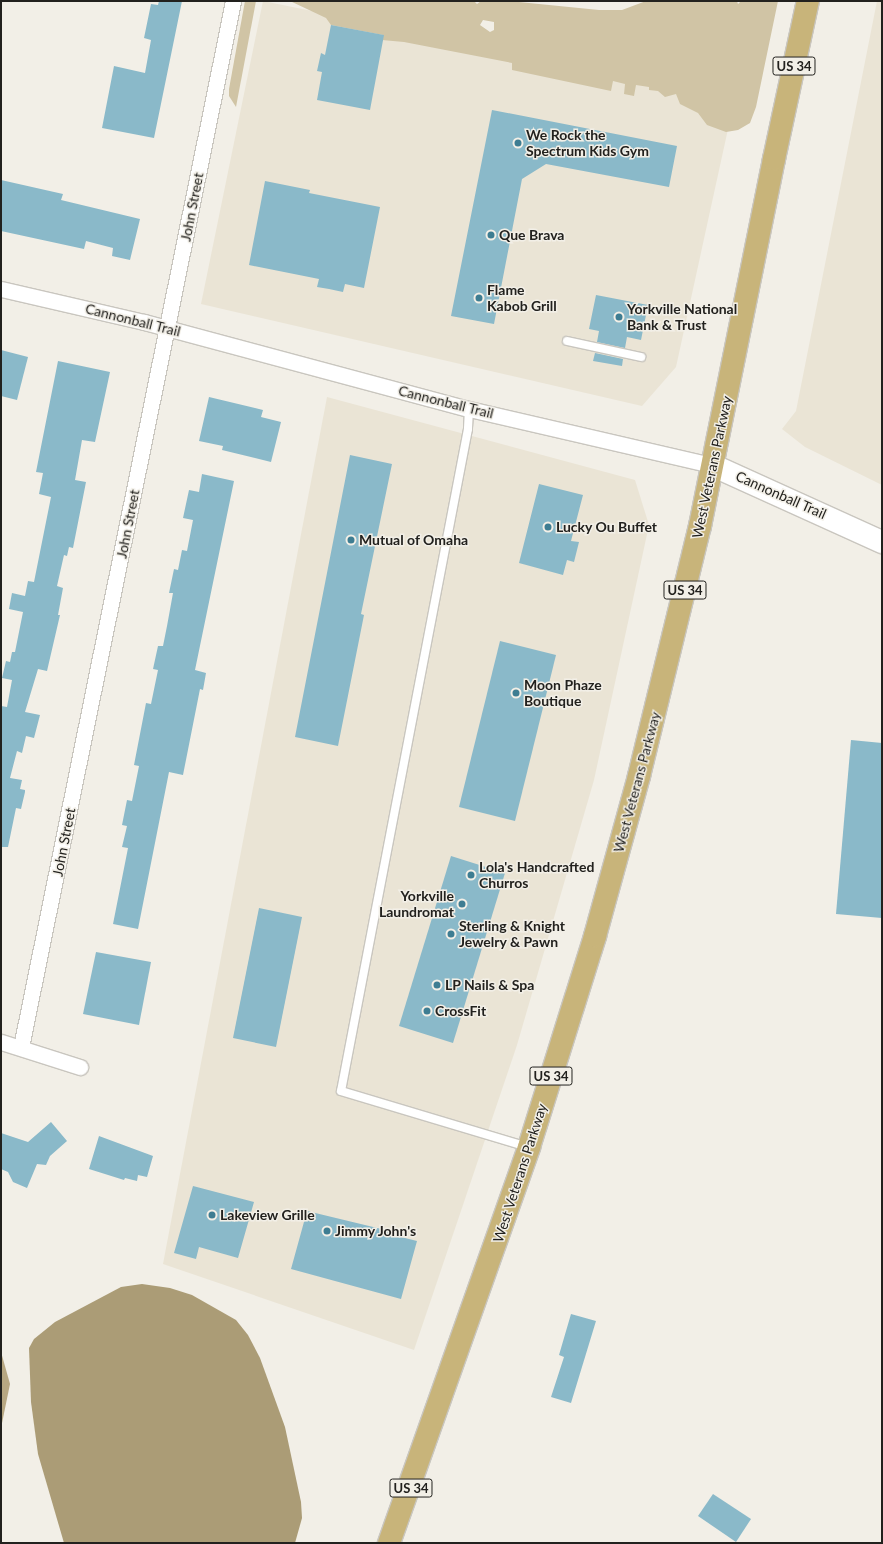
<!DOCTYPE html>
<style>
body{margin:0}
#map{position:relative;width:883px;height:1544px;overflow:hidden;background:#f2efe7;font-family:Lato,sans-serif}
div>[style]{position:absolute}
.built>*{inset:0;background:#eae4d5}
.green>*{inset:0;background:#d0c4a5}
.forest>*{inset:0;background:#b7a782}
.water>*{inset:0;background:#ab9c76}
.building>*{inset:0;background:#8ab9c9}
.roads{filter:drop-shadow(1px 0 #c9c6bf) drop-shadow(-1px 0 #c9c6bf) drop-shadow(0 1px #c9c6bf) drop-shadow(0 -1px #c9c6bf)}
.service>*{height:8px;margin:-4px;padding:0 4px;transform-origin:4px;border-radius:4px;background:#fff}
.minor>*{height:15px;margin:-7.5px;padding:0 7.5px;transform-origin:7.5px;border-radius:7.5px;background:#fff}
.secondary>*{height:22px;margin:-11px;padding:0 11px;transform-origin:11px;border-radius:11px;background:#fff}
.primary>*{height:22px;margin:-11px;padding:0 11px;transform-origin:11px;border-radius:11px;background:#c8b47a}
.dots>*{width:11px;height:11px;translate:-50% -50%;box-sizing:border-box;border:2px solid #f2efe7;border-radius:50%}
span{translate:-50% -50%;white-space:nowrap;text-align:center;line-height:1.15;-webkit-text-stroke:3px #f2efe7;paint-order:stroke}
.shield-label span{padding:1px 3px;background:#f2efe7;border:1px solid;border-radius:3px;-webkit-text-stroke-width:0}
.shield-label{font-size:13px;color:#22211e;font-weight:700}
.poi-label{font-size:14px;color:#22211e;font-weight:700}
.left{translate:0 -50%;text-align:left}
.right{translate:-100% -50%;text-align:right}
.street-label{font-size:14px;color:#22211e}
.frame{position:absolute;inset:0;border:2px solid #22211e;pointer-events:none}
</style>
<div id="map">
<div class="built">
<div style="clip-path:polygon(263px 1px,735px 97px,676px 367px,642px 406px,201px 304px)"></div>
<div style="clip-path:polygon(877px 1px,882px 1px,882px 485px,805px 447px,782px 429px,796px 411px)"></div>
<div style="clip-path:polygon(327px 397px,635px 480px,649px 525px,594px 780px,517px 1045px,414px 1350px,163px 1264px)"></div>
</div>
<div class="green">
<div style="clip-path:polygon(245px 1px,256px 1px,236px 107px,229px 96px,229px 89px)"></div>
<div style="clip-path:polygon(evenodd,290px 1px,474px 1px,477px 4px,481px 1px,509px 1px,599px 10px,622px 10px,646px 1px,737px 1px,738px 4px,741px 1px,778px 1px,756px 107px,750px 123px,738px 130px,726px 132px,707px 125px,698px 113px,680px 104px,676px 94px,665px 97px,658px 91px,649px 90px,649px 87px,636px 85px,634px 96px,624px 94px,625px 84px,613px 81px,611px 91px,512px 70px,512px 63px,404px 42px,382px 40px,383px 35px,331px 25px,326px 18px,290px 1px,483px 20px,494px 22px,494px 30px,490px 32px,480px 25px,483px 20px)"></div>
</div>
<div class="forest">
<div style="clip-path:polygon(1px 1352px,10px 1384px,1px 1428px)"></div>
</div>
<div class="water">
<div style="clip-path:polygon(142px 1284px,170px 1288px,192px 1295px,236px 1320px,248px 1335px,260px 1358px,285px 1427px,301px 1502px,302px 1518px,295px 1543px,64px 1543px,38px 1454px,31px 1402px,29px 1348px,34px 1339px,55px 1322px,121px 1287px)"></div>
</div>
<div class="building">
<div style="clip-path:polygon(159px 1px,182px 1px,154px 138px,102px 128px,114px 66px,145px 73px,151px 40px,144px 38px,151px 4px,158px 5px)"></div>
<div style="clip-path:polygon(331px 25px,384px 35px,370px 110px,317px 100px,322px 72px,317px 71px,321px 53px,325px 55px)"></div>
<div style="clip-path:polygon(492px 110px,677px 146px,669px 187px,546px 164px,522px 179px,494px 324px,451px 316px)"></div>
<div style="clip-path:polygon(1px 180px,63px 194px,61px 200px,140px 219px,130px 260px,112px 256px,113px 248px,86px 241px,84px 249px,1px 231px)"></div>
<div style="clip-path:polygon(265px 181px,310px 190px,309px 193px,380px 207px,364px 288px,345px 284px,343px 292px,329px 289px,317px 287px,319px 279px,249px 265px)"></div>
<div style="clip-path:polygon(596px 295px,648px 305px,641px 340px,627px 337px,625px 348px,597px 342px,599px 331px,589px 329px)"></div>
<div style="clip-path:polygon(1px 350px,28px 357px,17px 400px,1px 396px)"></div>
<div style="clip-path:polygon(595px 353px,623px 359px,622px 366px,593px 361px)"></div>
<div style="clip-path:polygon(58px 361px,110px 372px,95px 442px,82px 440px,75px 480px,86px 482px,73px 548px,69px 547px,67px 556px,64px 555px,57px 586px,63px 588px,58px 615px,60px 615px,47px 671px,38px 669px,25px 712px,40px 715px,34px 738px,26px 736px,22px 753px,17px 751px,10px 778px,22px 780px,20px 789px,25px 790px,25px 792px,21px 809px,16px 808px,8px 847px,1px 847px,1px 706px,7px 707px,12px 680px,2px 678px,6px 661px,10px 662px,12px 652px,15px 652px,23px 612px,9px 609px,12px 593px,25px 596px,28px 581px,34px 582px,51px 497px,39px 494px,43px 473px,36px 472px)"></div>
<div style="clip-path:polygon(209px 397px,263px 410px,261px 417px,281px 422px,271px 462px,222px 450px,223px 446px,199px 441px)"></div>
<div style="clip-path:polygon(350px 455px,392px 464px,361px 614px,364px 615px,338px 746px,295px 737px)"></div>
<div style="clip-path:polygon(202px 474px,234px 481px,195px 670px,206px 673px,203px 690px,200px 689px,183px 775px,169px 772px,138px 929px,113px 924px,128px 848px,122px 847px,127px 826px,122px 825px,127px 800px,132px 801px,139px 766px,134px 765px,146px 703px,151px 704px,158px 670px,153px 669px,158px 646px,163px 646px,167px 626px,173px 593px,169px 593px,174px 569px,178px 570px,182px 550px,187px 551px,193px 520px,183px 518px,189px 490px,199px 492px)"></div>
<div style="clip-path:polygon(539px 484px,583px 495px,571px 541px,579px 542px,574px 562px,567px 560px,563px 575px,519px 563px)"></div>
<div style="clip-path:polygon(500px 641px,556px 655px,515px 821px,459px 807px)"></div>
<div style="clip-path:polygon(851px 740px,882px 743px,882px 918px,836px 914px)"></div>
<div style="clip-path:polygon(451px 856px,505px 873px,453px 1043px,399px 1026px)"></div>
<div style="clip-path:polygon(259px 908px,302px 917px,276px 1047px,233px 1038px)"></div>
<div style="clip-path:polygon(96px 952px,151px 962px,139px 1025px,83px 1014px)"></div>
<div style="clip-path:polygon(51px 1122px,67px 1141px,50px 1156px,46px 1165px,37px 1164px,27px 1188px,13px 1182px,8px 1172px,1px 1169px,1px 1133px,28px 1142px)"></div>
<div style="clip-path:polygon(99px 1136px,153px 1156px,147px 1177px,138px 1175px,137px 1181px,125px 1178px,124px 1180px,89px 1169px)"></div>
<div style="clip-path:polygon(193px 1186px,254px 1202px,238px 1258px,199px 1247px,196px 1259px,174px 1253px)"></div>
<div style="clip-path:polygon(307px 1211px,398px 1233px,397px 1236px,417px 1241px,401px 1299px,291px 1269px)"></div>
<div style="clip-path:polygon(571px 1314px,596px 1321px,571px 1403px,551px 1397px,564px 1357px,559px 1355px)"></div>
<div style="clip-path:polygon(713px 1494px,751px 1519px,736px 1542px,698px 1516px)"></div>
</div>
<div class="roads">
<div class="service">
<div style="left:567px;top:341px;width:76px;rotate:12.2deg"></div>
<div style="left:469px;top:409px;width:20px;rotate:93deg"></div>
<div style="left:468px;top:429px;width:674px;rotate:100.86deg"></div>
<div style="left:341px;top:1091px;width:195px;rotate:16.7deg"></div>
</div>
<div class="minor">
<div style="left:1px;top:289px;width:147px;rotate:13deg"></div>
<div style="left:144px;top:322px;width:336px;rotate:15deg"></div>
<div style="left:469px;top:409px;width:249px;rotate:13deg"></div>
<div style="left:1px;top:1042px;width:83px;rotate:17.6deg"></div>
<div style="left:21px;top:1047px;width:1067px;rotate:-78.54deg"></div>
</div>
<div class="secondary">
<div style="left:712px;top:465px;width:187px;rotate:24.4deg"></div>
</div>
<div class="primary">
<div style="left:389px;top:1543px;width:420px;rotate:-70.5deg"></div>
<div style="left:529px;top:1147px;width:221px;rotate:-72.6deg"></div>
<div style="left:595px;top:936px;width:166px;rotate:-74.6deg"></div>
<div style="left:639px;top:776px;width:257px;rotate:-76.3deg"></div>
<div style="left:700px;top:526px;width:374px;rotate:-78.6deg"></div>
<div style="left:774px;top:159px;width:162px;rotate:-77.9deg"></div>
</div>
</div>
<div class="dots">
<div style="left:518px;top:143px;background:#3e7d92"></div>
<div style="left:491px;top:235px;background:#3e7d92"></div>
<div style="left:479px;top:298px;background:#3e7d92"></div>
<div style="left:619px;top:317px;background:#3e7d92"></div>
<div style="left:548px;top:527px;background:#3e7d92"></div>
<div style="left:351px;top:540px;background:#3e7d92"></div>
<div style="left:516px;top:693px;background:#3e7d92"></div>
<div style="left:471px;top:875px;background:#3e7d92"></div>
<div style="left:462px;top:904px;background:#3e7d92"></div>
<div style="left:451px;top:934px;background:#3e7d92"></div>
<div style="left:437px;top:985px;background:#3e7d92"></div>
<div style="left:427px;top:1011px;background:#3e7d92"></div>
<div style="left:212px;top:1215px;background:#3e7d92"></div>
<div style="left:327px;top:1231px;background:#3e7d92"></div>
</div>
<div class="shield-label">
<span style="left:794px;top:66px">US 34</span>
<span style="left:685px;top:590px">US 34</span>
<span style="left:551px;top:1076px">US 34</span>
<span style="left:411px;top:1488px">US 34</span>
</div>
<div class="poi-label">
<span class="left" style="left:526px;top:143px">We Rock the<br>Spectrum Kids Gym</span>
<span class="left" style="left:499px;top:235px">Que Brava</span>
<span class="left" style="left:487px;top:298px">Flame<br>Kabob Grill</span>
<span class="left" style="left:627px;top:317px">Yorkville National<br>Bank &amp; Trust</span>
<span class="left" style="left:556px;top:527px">Lucky Ou Buffet</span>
<span class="left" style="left:359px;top:540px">Mutual of Omaha</span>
<span class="left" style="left:524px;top:693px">Moon Phaze<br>Boutique</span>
<span class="left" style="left:479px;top:875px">Lola's Handcrafted<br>Churros</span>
<span class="right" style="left:454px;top:904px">Yorkville<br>Laundromat</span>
<span class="left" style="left:459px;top:934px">Sterling &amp; Knight<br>Jewelry &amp; Pawn</span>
<span class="left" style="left:445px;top:985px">LP Nails &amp; Spa</span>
<span class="left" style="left:435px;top:1011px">CrossFit</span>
<span class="left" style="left:220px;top:1215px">Lakeview Grille</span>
<span class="left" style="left:335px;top:1231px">Jimmy John's</span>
</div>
<div class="street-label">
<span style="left:192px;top:207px;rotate:-79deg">John Street</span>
<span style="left:133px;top:320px;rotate:14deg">Cannonball Trail</span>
<span style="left:446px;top:402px;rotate:14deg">Cannonball Trail</span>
<span style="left:712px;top:467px;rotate:-78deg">West Veterans Parkway</span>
<span style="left:781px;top:495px;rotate:24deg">Cannonball Trail</span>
<span style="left:128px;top:524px;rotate:-79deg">John Street</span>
<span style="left:637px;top:782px;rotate:-75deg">West Veterans Parkway</span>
<span style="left:64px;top:842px;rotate:-79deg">John Street</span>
<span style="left:520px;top:1173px;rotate:-72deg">West Veterans Parkway</span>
</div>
<div class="frame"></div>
</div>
